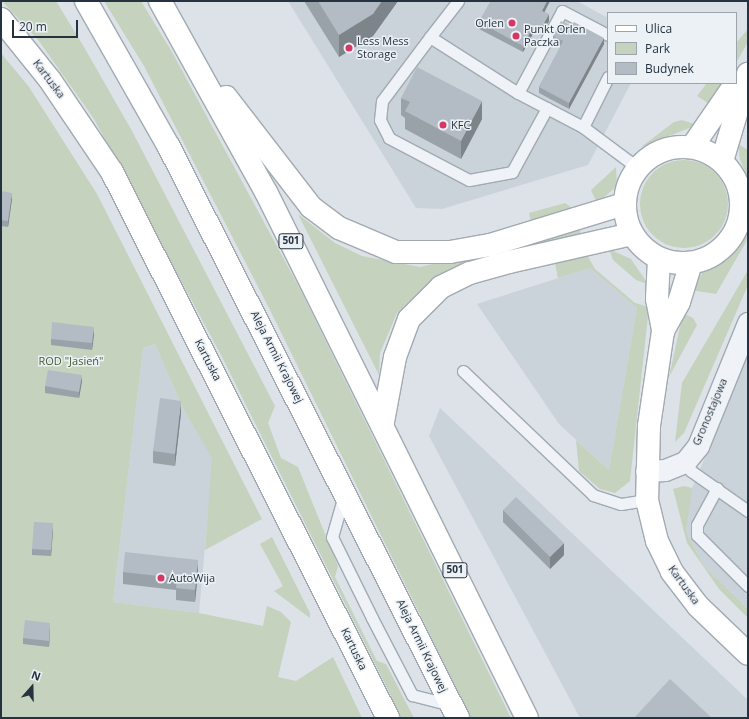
<!DOCTYPE html>
<meta charset="utf-8">
<style>
body{margin:0}
#map{position:relative;width:749px;height:719px;overflow:hidden;background:#dce2e8;font-family:"Open Sans",sans-serif}
div>[style]{position:absolute}
.built>*{inset:0;background:#cad2da}
.green>*{inset:0;background:#c5d2bd}
.round{border-radius:50%}
.roads{filter:drop-shadow(1px 0 #a1aab2) drop-shadow(-1px 0 #a1aab2) drop-shadow(0 1px #a1aab2) drop-shadow(0 -1px #a1aab2)}
.lane>*{height:11px;margin:-5.5px;padding:0 5.5px;transform-origin:5.5px;border-radius:5.5px;background:#eff2f6}
.street>*{height:21px;margin:-10.5px;padding:0 10.5px;transform-origin:10.5px;border-radius:10.5px;background:#eff2f6}
.secondary>*{height:22px;margin:-11px;padding:0 11px;transform-origin:11px;border-radius:11px;background:#fff}
.secondary>.ring{margin:-11px;padding:0;box-sizing:content-box;background:none;border:22px solid #fff;border-radius:50%}
.primary>*{height:22px;margin:-11px;padding:0 11px;transform-origin:11px;border-radius:11px;background:#fff}
.wall>*{inset:0;background:#9aa2a9}
.shaded-wall>*{inset:0;background:#7d848a}
.building>*{inset:0;background:#b3bcc5}
.dots>*{width:11px;height:11px;translate:-50% -50%;box-sizing:border-box;border:2px solid #ecf1f5;border-radius:50%}
span{translate:-50% -50%;white-space:nowrap;text-align:center;line-height:1.15;-webkit-text-stroke:3px #ecf1f5;paint-order:stroke}
.shield-label span{padding:1px 3px;background:#ecf1f5;border:1px solid;border-radius:3px;-webkit-text-stroke-width:0}
.shield-label{font-size:10px;color:#25323f;font-weight:700}
.poi-label{font-size:11px;color:#25323f}
.right{translate:-100% -50%;text-align:right}
.left{translate:0 -50%;text-align:left}
.street-label{font-size:11px;color:#25323f}
.park-label{font-size:11px;color:#3f5c31}
.frame{position:absolute;inset:0;border:2px solid #25323f;pointer-events:none}
.legend{position:absolute;left:607px;top:12px;width:130px;height:72px;box-sizing:border-box;background:#ecf1f5;border:1px solid #9ca5ac;margin:0;padding:5px 7px;list-style:none;font-size:12px;color:#25323f}
.legend li{display:flex;align-items:center;gap:8px;height:20px}
.legend b{width:20px;border:1px solid #9ca5ac}
.north{position:absolute;left:12px;top:667px;width:40px;height:40px;-webkit-text-stroke:3px #ecf1f5;paint-order:stroke;rotate:20deg;font-size:11px;font-weight:700;line-height:16px;text-align:center;color:#25323f}
.north::after{content:'';display:block;margin:auto;width:14px;height:18px;background:#25323f;clip-path:polygon(50% 0,100% 100%,50% 72%,0 100%)}
.scale{position:absolute;left:12px;top:20px;width:66px;height:18px;box-sizing:border-box;border:2px solid #25323f;border-top:0;padding-left:5px;font-size:12px;line-height:14px;white-space:nowrap;color:#25323f;-webkit-text-stroke:3px #ecf1f5;paint-order:stroke}
</style>
<div id="map">
<div class="built">
<div style="clip-path:polygon(288px 1px,577px 1px,608px 18px,608px 83px,631px 83px,588px 165px,442px 209px,416px 208px)"></div>
<div style="clip-path:polygon(590px 268px,637px 308px,609px 470px,559px 424px,477px 304px)"></div>
<div style="clip-path:polygon(155px 344px,183px 408px,213px 458px,199px 613px,113px 602px,143px 348px)"></div>
<div style="clip-path:polygon(748px 355px,748px 609px,704px 566px,686px 532px,690px 493px)"></div>
<div style="clip-path:polygon(440px 408px,748px 700px,748px 718px,580px 718px,429px 436px)"></div>
</div>
<div class="green">
<div style="clip-path:polygon(2px 1px,56px 1px,84px 47px,132px 131px,275px 406px,268px 423px,281px 458px,298px 467px,338px 566px,335px 577px,377px 661px,386px 664px,414px 718px,402px 718px,221px 355px,94px 119px,39px 41px)"></div>
<div style="clip-path:polygon(104px 1px,141px 1px,172px 52px,300px 289px,511px 718px,471px 718px,268px 306px,144px 66px)"></div>
<div style="clip-path:polygon(748px 29px,748px 42px,736px 63px,736px 43px)"></div>
<div style="clip-path:polygon(1px 53px,29px 87px,97px 194px,262px 519px,205px 550px,212px 458px,183px 408px,155px 344px,143px 348px,113px 602px,199px 613px,263px 626px,267px 606px,281px 612px,291px 622px,278px 677px,296px 681px,333px 657px,362px 718px,1px 718px)"></div>
<div style="clip-path:polygon(707px 83px,724px 83px,711px 105px,697px 96px)"></div>
<div style="clip-path:polygon(682px 120px,697px 125px,641px 147px,674px 122px)"></div>
<div style="clip-path:polygon(738px 144px,748px 150px,748px 179px,740px 159px)"></div>
<div class="round" style="left:640px;top:160px;width:88px;height:88px"></div>
<div style="clip-path:polygon(616px 167px,617px 186px,597px 203px,591px 190px)"></div>
<div style="clip-path:polygon(565px 203px,575px 210px,531px 223px,529px 213px)"></div>
<div style="clip-path:polygon(298px 214px,335px 243px,362px 256px,420px 267px,580px 230px,581px 235px,451px 270px,428px 283px,397px 313px,380px 353px,379px 375px)"></div>
<div style="clip-path:polygon(748px 229px,746px 242px,716px 294px,690px 290px,705px 269px,733px 252px)"></div>
<div style="clip-path:polygon(609px 249px,631px 259px,648px 284px,636px 280px,613px 260px)"></div>
<div style="clip-path:polygon(585px 251px,595px 269px,635px 303px,649px 307px,630px 481px,615px 493px,600px 489px,579px 471px,576px 440px,609px 470px,637px 308px,590px 268px,558px 278px,554px 259px)"></div>
<div style="clip-path:polygon(748px 270px,748px 285px,684px 433px,675px 442px,682px 383px)"></div>
<div style="clip-path:polygon(683px 313px,693px 318px,697px 325px,669px 377px)"></div>
<div style="clip-path:polygon(684px 486px,692px 488px,686px 532px,704px 566px,748px 609px,748px 618px,719px 589px,687px 543px,673px 489px)"></div>
<div style="clip-path:polygon(272px 537px,310px 613px,310px 618px,274px 591px,283px 586px,260px 544px)"></div>
</div>
<div class="roads">
<div class="lane">
<div style="left:458px;top:1px;width:46px;rotate:127.9deg"></div>
<div style="left:430px;top:37px;width:104px;rotate:32.5deg"></div>
<div style="left:608px;top:35px;width:52px;rotate:-152.4deg"></div>
<div style="left:562px;top:11px;width:93px;rotate:118.2deg"></div>
<div style="left:518px;top:93px;width:73px;rotate:27.6deg"></div>
<div style="left:583px;top:127px;width:69px;rotate:36.7deg"></div>
<div style="left:430px;top:37px;width:80px;rotate:126.9deg"></div>
<div style="left:382px;top:101px;width:19px;rotate:96deg"></div>
<div style="left:380px;top:120px;width:20px;rotate:63deg"></div>
<div style="left:389px;top:138px;width:90px;rotate:27.7deg"></div>
<div style="left:469px;top:180px;width:44px;rotate:-10.5deg"></div>
<div style="left:512px;top:172px;width:73px;rotate:-61.3deg"></div>
<div style="left:583px;top:127px;width:56px;rotate:-63.4deg"></div>
<div style="left:463px;top:371px;width:180px;rotate:43.6deg"></div>
<div style="left:593px;top:495px;width:29px;rotate:18deg"></div>
<div style="left:621px;top:504px;width:26px;rotate:-9deg"></div>
<div style="left:685px;top:462px;width:11px;rotate:56deg"></div>
<div style="left:691px;top:471px;width:70px;rotate:35.1deg"></div>
<div style="left:717px;top:488px;width:42px;rotate:118.4deg"></div>
<div style="left:697px;top:525px;width:10px;rotate:90deg"></div>
<div style="left:697px;top:535px;width:72px;rotate:45deg"></div>
<div style="left:344px;top:495px;width:44px;rotate:105.9deg"></div>
<div style="left:332px;top:537px;width:90px;rotate:63.7deg"></div>
<div style="left:372px;top:618px;width:87px;rotate:62.5deg"></div>
<div style="left:412px;top:695px;width:40px;rotate:14.4deg"></div>
</div>
<div class="street">
<div style="left:646px;top:471px;width:19px;rotate:-3deg"></div>
<div style="left:665px;top:470px;width:22px;rotate:-22deg"></div>
<div style="left:685px;top:462px;width:21px;rotate:-51deg"></div>
<div style="left:698px;top:446px;width:133px;rotate:-67.9deg"></div>
</div>
<div class="secondary">
<div style="left:1px;top:19px;width:78px;rotate:51.2deg"></div>
<div style="left:50px;top:80px;width:111px;rotate:56deg"></div>
<div style="left:112px;top:172px;width:612px;rotate:63.18deg"></div>
<div class="ring" style="left:625px;top:147px;width:94px;height:94px"></div>
<div style="left:692px;top:147px;width:78px;rotate:-55.5deg"></div>
<div style="left:722px;top:161px;width:91px;rotate:-73.4deg"></div>
<div style="left:659px;top:259px;width:40px;rotate:92.9deg"></div>
<div style="left:657px;top:299px;width:33px;rotate:79deg"></div>
<div style="left:663px;top:331px;width:96px;rotate:98.4deg"></div>
<div style="left:649px;top:426px;width:74px;rotate:91.5deg"></div>
<div style="left:647px;top:500px;width:42px;rotate:76.3deg"></div>
<div style="left:657px;top:541px;width:34px;rotate:64deg"></div>
<div style="left:672px;top:572px;width:43px;rotate:52.6deg"></div>
<div style="left:698px;top:606px;width:69px;rotate:43.8deg"></div>
<div style="left:663px;top:331px;width:33px;rotate:-61deg"></div>
<div style="left:679px;top:302px;width:41px;rotate:-72.9deg"></div>
</div>
<div class="primary">
<div style="left:86px;top:1px;width:168px;rotate:60.4deg"></div>
<div style="left:169px;top:147px;width:640px;rotate:63.15deg"></div>
<div style="left:160px;top:1px;width:218px;rotate:61deg"></div>
<div style="left:266px;top:192px;width:587px;rotate:63.61deg"></div>
<div style="left:226px;top:97px;width:139px;rotate:52.3deg"></div>
<div style="left:311px;top:207px;width:35px;rotate:37deg"></div>
<div style="left:339px;top:228px;width:62px;rotate:22.8deg"></div>
<div style="left:396px;top:252px;width:54px"></div>
<div style="left:450px;top:252px;width:41px;rotate:-9.9deg"></div>
<div style="left:490px;top:245px;width:140px;rotate:-17deg"></div>
<div style="left:383px;top:422px;width:66px;rotate:-79.5deg"></div>
<div style="left:395px;top:357px;width:40px;rotate:-69.8deg"></div>
<div style="left:409px;top:319px;width:45px;rotate:-45deg"></div>
<div style="left:441px;top:287px;width:32px;rotate:-26deg"></div>
<div style="left:470px;top:273px;width:41px;rotate:-15.8deg"></div>
<div style="left:509px;top:262px;width:126px;rotate:-12.8deg"></div>
</div>
</div>
<div class="wall">
<div style="clip-path:polygon(304px 1px,398px 1px,373px 36px,339px 57px)"></div>
<div style="clip-path:polygon(491px 1px,550px 1px,544px 12px,549px 21px,541px 35px,534px 32px,523px 52px,479px 29px,479px 22px)"></div>
<div style="clip-path:polygon(571px 26px,604px 44px,569px 109px,539px 93px,539px 87px,561px 46px,553px 42px,553px 36px)"></div>
<div style="clip-path:polygon(401px 98px,482px 119px,461px 159px,405px 129px,405px 118px,401px 115px)"></div>
<div style="clip-path:polygon(1px 191px,12px 199px,8px 227px,1px 226px)"></div>
<div style="clip-path:polygon(94px 334px,92px 350px,51px 345px,51px 339px)"></div>
<div style="clip-path:polygon(82px 381px,79px 398px,45px 393px,45px 386px)"></div>
<div style="clip-path:polygon(181px 413px,175px 466px,153px 463px,153px 451px)"></div>
<div style="clip-path:polygon(503px 510px,564px 555px,550px 569px,503px 522px)"></div>
<div style="clip-path:polygon(53px 530px,51px 556px,32px 555px,32px 549px)"></div>
<div style="clip-path:polygon(123px 572px,198px 572px,195px 602px,176px 600px,176px 590px,123px 584px)"></div>
<div style="clip-path:polygon(50px 629px,49px 647px,23px 644px,23px 638px)"></div>
</div>
<div class="shaded-wall">
<div style="clip-path:polygon(382px 1px,398px 1px,373px 36px,339px 57px,339px 35px)"></div>
<div style="clip-path:polygon(547px 1px,550px 1px,542px 17px,542px 11px)"></div>
<div style="clip-path:polygon(549px 14px,549px 21px,541px 35px,541px 29px)"></div>
<div style="clip-path:polygon(534px 25px,534px 32px,523px 52px,523px 46px)"></div>
<div style="clip-path:polygon(604px 38px,604px 44px,569px 109px,569px 103px)"></div>
<div style="clip-path:polygon(482px 101px,482px 119px,461px 159px,461px 141px)"></div>
<div style="clip-path:polygon(12px 193px,12px 199px,8px 227px,8px 221px)"></div>
<div style="clip-path:polygon(94px 327px,94px 334px,92px 350px,92px 343px)"></div>
<div style="clip-path:polygon(82px 375px,82px 381px,79px 398px,79px 392px)"></div>
<div style="clip-path:polygon(181px 401px,181px 413px,175px 466px,175px 454px)"></div>
<div style="clip-path:polygon(53px 523px,53px 530px,51px 556px,51px 550px)"></div>
<div style="clip-path:polygon(564px 543px,564px 555px,550px 569px,550px 557px)"></div>
<div style="clip-path:polygon(198px 560px,198px 572px,195px 602px,195px 590px)"></div>
<div style="clip-path:polygon(50px 623px,50px 629px,49px 647px,49px 641px)"></div>
</div>
<div class="building">
<div style="clip-path:polygon(318px 1px,382px 1px,373px 14px,339px 35px)"></div>
<div style="clip-path:polygon(491px 1px,547px 1px,542px 11px,549px 14px,541px 29px,534px 25px,523px 46px,479px 22px)"></div>
<div style="clip-path:polygon(561px 21px,571px 26px,574px 22px,604px 38px,569px 103px,539px 87px,563px 41px,553px 36px)"></div>
<div style="clip-path:polygon(417px 67px,482px 101px,461px 141px,405px 111px,410px 102px,401px 98px)"></div>
<div style="clip-path:polygon(1px 191px,12px 193px,8px 221px,1px 220px)"></div>
<div style="clip-path:polygon(52px 322px,94px 327px,92px 343px,51px 339px)"></div>
<div style="clip-path:polygon(48px 370px,82px 375px,79px 392px,45px 386px)"></div>
<div style="clip-path:polygon(160px 398px,181px 401px,175px 454px,153px 451px)"></div>
<div style="clip-path:polygon(516px 497px,564px 543px,550px 557px,503px 510px)"></div>
<div style="clip-path:polygon(34px 522px,53px 523px,51px 550px,32px 549px)"></div>
<div style="clip-path:polygon(125px 552px,198px 560px,195px 590px,176px 588px,177px 578px,123px 572px)"></div>
<div style="clip-path:polygon(25px 620px,50px 623px,49px 641px,23px 638px)"></div>
<div style="clip-path:polygon(670px 679px,712px 718px,634px 718px)"></div>
</div>
<div class="dots">
<div style="left:512px;top:23px;background:#d73764"></div>
<div style="left:516px;top:36px;background:#d73764"></div>
<div style="left:349px;top:48px;background:#d73764"></div>
<div style="left:443px;top:125px;background:#d73764"></div>
<div style="left:161px;top:578px;background:#d73764"></div>
</div>
<div class="shield-label">
<span style="left:291px;top:241px">501</span>
<span style="left:455px;top:570px">501</span>
</div>
<div class="poi-label">
<span class="right" style="left:504px;top:23px">Orlen</span>
<span class="left" style="left:524px;top:36px">Punkt Orlen<br>Paczka</span>
<span class="left" style="left:357px;top:48px">Less Mess<br>Storage</span>
<span class="left" style="left:451px;top:125px">KFC</span>
<span class="left" style="left:169px;top:578px">AutoWija</span>
</div>
<div class="street-label">
<span style="left:49px;top:79px;rotate:53deg">Kartuska</span>
<span style="left:277px;top:357px;rotate:63deg">Aleja Armii Krajowej</span>
<span style="left:208px;top:360px;rotate:63deg">Kartuska</span>
<span style="left:710px;top:412px;rotate:-67deg">Gronostajowa</span>
<span style="left:684px;top:585px;rotate:54deg">Kartuska</span>
<span style="left:422px;top:646px;rotate:64deg">Aleja Armii Krajowej</span>
<span style="left:354px;top:649px;rotate:64deg">Kartuska</span>
</div>
<div class="park-label">
<span style="left:71px;top:361px">ROD "Jasień"</span>
</div>
<div class="frame"></div>
<ul class="legend">
<li><b style="height:5px;background:#fff"></b>Ulica</li>
<li><b style="height:11px;background:#c5d2bd"></b>Park</li>
<li><b style="height:11px;background:#b3bcc5"></b>Budynek</li>
</ul>
<div class="north">N</div>
<div class="scale">20 m</div>
</div>
